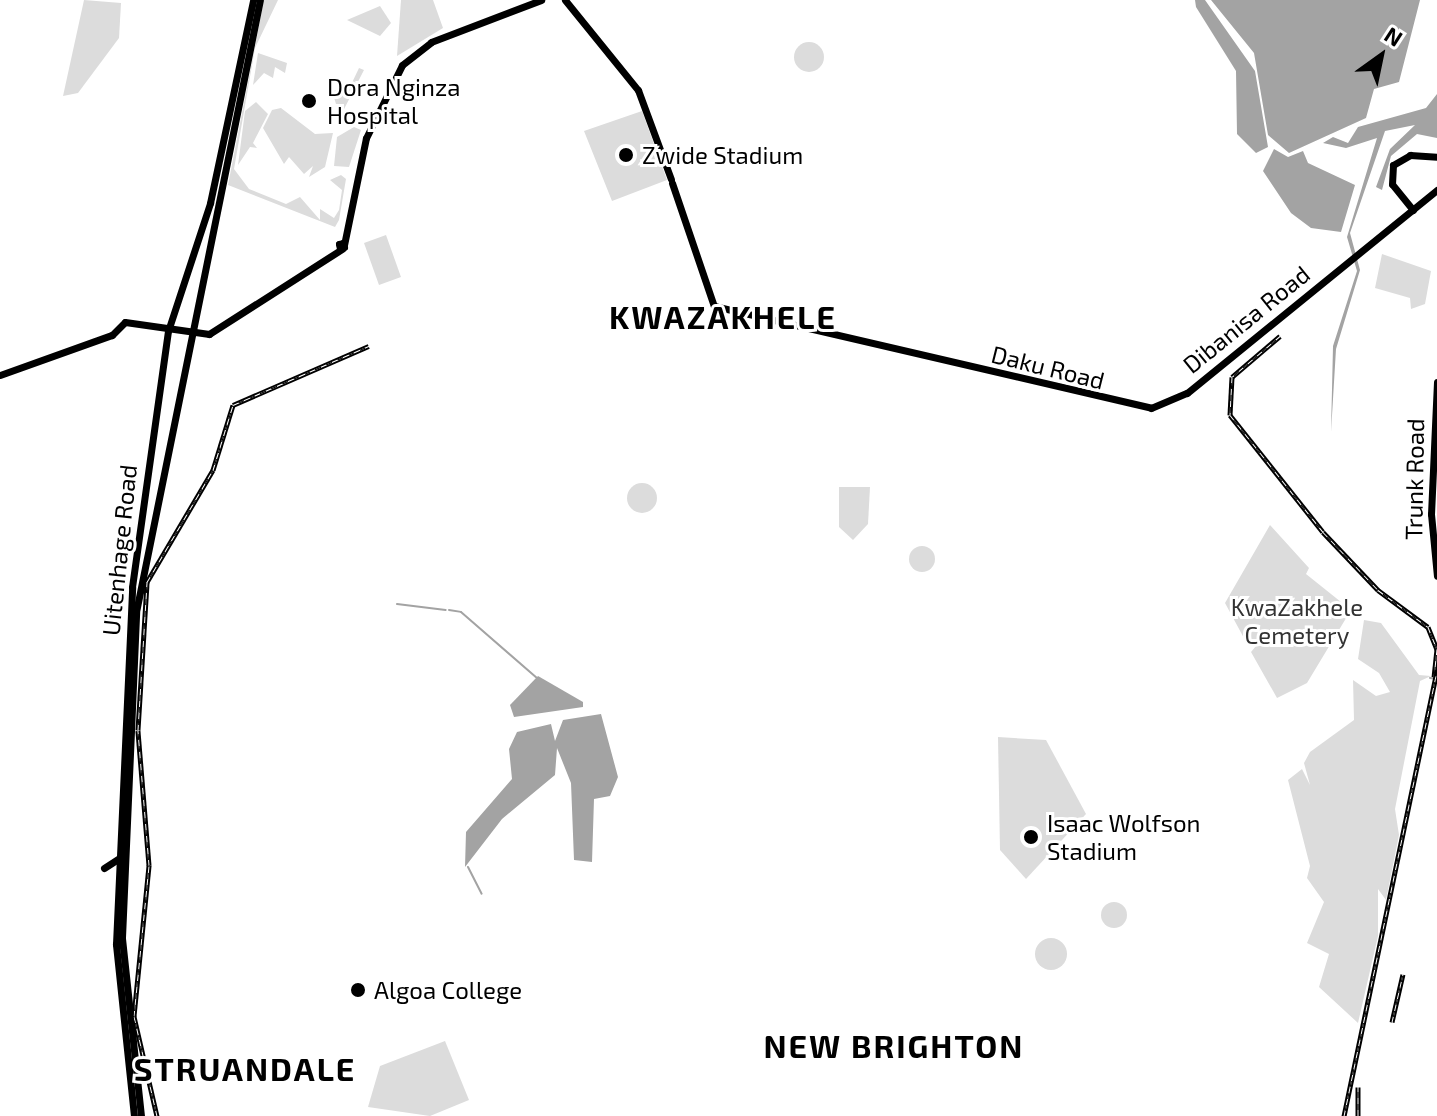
<!DOCTYPE html>
<style>
body{margin:0}
#map{position:relative;width:1437px;height:1116px;overflow:hidden;background:#fff;font-family:"Exo 2",sans-serif}
div>[style]{position:absolute}
.green>*{inset:0;background:#dcdcdc}
.round{border-radius:50%}
.water>*{inset:0;background:#a3a3a3}
.stream>*{height:2px;margin:-1px;padding:0 1px;transform-origin:1px;border-radius:1px;background:#a3a3a3}
.major>*{height:7px;margin:-3.5px;padding:0 3.5px;transform-origin:3.5px;border-radius:3.5px;background:#000}
.rail>*{height:5px;margin-top:-2.5px;transform-origin:0;background:repeating-linear-gradient(90deg,#fff 0 6px,#000 0 12px);box-sizing:border-box;border-block:2px solid #000}
.dots>*{width:22px;height:22px;translate:-50% -50%;box-sizing:border-box;border:4px solid #fff;border-radius:50%}
span{translate:-50% -50%;white-space:nowrap;text-align:center;line-height:1.15;-webkit-text-stroke:6px #fff;paint-order:stroke}
.poi-label{font-size:24px;color:#000}
.left{translate:0 -50%;text-align:left}
.street-label{font-size:24px;color:#000}
.park-label{font-size:24px;color:#333}
.district-label{font-size:32px;color:#000;font-weight:700;letter-spacing:2px}
.north{position:absolute;left:1341px;top:16px;width:80px;height:80px;-webkit-text-stroke:6px #fff;paint-order:stroke;rotate:33deg;font-size:22px;font-weight:700;line-height:32px;text-align:center;color:#000}
.north::after{content:'';display:block;margin:auto;width:28px;height:36px;background:#000;clip-path:polygon(50% 0,100% 100%,50% 72%,0 100%)}
</style>
<div id="map">
<div class="green">
<div style="clip-path:polygon(84px 0,121px 3px,119px 38px,78px 93px,63px 96px)"></div>
<div style="clip-path:polygon(264px 0,278px 0,255px 48px,234px 169px,249px 189px,286px 204px,300px 197px,320px 220px,320px 209px,334px 218px,339px 210px,342px 190px,330px 180px,341px 175px,346px 179px,339px 220px,335px 227px,228px 185px)"></div>
<div style="clip-path:polygon(401px 0,433px 0,443px 28px,397px 56px)"></div>
<div style="clip-path:polygon(380px 6px,391px 23px,380px 36px,347px 20px)"></div>
<div class="round" style="left:794px;top:42px;width:30px;height:30px"></div>
<div style="clip-path:polygon(258px 53px,287px 63px,285px 73px,275px 67px,273px 78px,264px 73px,253px 85px)"></div>
<div style="clip-path:polygon(359px 68px,364px 70px,340px 117px,332px 91px,349px 89px)"></div>
<div style="clip-path:polygon(256px 102px,268px 114px,253px 143px,257px 148px,250px 147px,238px 165px,245px 111px)"></div>
<div style="clip-path:polygon(281px 108px,315px 134px,333px 133px,325px 167px,309px 177px,313px 166px,304px 174px,289px 157px,284px 164px,263px 128px,272px 110px)"></div>
<div style="clip-path:polygon(642px 111px,667px 180px,612px 201px,584px 131px)"></div>
<div style="clip-path:polygon(354px 127px,361px 130px,349px 167px,334px 166px,337px 137px)"></div>
<div style="clip-path:polygon(386px 235px,401px 277px,379px 285px,364px 243px)"></div>
<div style="clip-path:polygon(1382px 254px,1431px 271px,1425px 304px,1411px 309px,1410px 298px,1375px 288px)"></div>
<div class="round" style="left:627px;top:483px;width:30px;height:30px"></div>
<div style="clip-path:polygon(839px 487px,870px 487px,868px 524px,853px 540px,839px 527px)"></div>
<div style="clip-path:polygon(1270px 525px,1309px 568px,1306px 574px,1351px 610px,1307px 683px,1277px 698px,1251px 652px,1261px 640px,1245px 640px,1225px 603px)"></div>
<div class="round" style="left:909px;top:546px;width:26px;height:26px"></div>
<div style="clip-path:polygon(1364px 620px,1381px 623px,1419px 675px,1431px 676px,1420px 681px,1395px 809px,1399px 835px,1386px 900px,1378px 889px,1378px 936px,1358px 1023px,1319px 987px,1329px 954px,1307px 943px,1324px 902px,1307px 878px,1310px 866px,1288px 780px,1302px 769px,1310px 785px,1304px 763px,1310px 752px,1354px 720px,1353px 680px,1376px 696px,1390px 692px,1379px 673px,1358px 659px)"></div>
<div style="clip-path:polygon(998px 737px,1046px 740px,1086px 814px,1026px 879px,1000px 850px)"></div>
<div class="round" style="left:1101px;top:902px;width:26px;height:26px"></div>
<div class="round" style="left:1035px;top:938px;width:32px;height:32px"></div>
<div style="clip-path:polygon(445px 1041px,469px 1100px,430px 1116px,368px 1107px,380px 1066px)"></div>
</div>
<div class="water">
<div style="clip-path:polygon(1205px 0,1255px 71px,1268px 147px,1256px 153px,1237px 134px,1236px 71px,1196px 7px,1195px 0)"></div>
<div style="clip-path:polygon(1211px 0,1420px 0,1399px 82px,1374px 89px,1366px 118px,1289px 153px,1268px 135px,1254px 53px)"></div>
<div style="clip-path:polygon(1437px 94px,1437px 138px,1417px 134px,1391px 156px,1382px 190px,1376px 187px,1390px 149px,1415px 125px,1385px 131px,1350px 233px,1360px 270px,1336px 349px,1331px 432px,1333px 346px,1357px 271px,1347px 237px,1377px 138px,1346px 148px,1323px 143px,1333px 137px,1348px 143px,1358px 127px,1426px 108px)"></div>
<div style="clip-path:polygon(1274px 149px,1288px 157px,1303px 151px,1308px 163px,1355px 185px,1341px 232px,1311px 228px,1291px 213px,1263px 171px)"></div>
<div style="clip-path:polygon(538px 676px,583px 702px,583px 707px,514px 717px,510px 705px)"></div>
<div style="clip-path:polygon(601px 714px,618px 777px,610px 796px,594px 799px,592px 862px,574px 860px,571px 783px,557px 748px,555px 775px,502px 819px,465px 867px,466px 832px,512px 779px,509px 749px,517px 732px,551px 724px,555px 741px,563px 720px)"></div>
</div>
<div class="stream">
<div style="left:397px;top:604px;width:49px;rotate:7deg"></div>
<div style="left:449px;top:610px;width:12px;rotate:9deg"></div>
<div style="left:461px;top:612px;width:101px;rotate:41deg"></div>
<div style="left:1430px;top:678px;width:7px;rotate:8deg"></div>
<div style="left:468px;top:867px;width:30px;rotate:63deg"></div>
</div>
<div class="major">
<div style="left:565px;top:0;width:116px;rotate:51deg"></div>
<div style="left:638px;top:90px;width:95px;rotate:69.7deg"></div>
<div style="left:672px;top:183px;width:133px;rotate:71.2deg"></div>
<div style="left:1413px;top:210px;width:33px;rotate:-129deg"></div>
<div style="left:1392px;top:184px;width:19px;rotate:-87deg"></div>
<div style="left:1393px;top:165px;width:20px;rotate:-30deg"></div>
<div style="left:1410px;top:155px;width:27px;rotate:4deg"></div>
<div style="left:343px;top:243px;width:4px;rotate:76deg"></div>
<div style="left:344px;top:247px;width:4px;rotate:153deg"></div>
<div style="left:340px;top:249px;width:5px;rotate:-101deg"></div>
<div style="left:339px;top:244px;width:4px;rotate:-14deg"></div>
<div style="left:344px;top:245px;width:109px;rotate:-78.4deg"></div>
<div style="left:366px;top:138px;width:81px;rotate:-63.7deg"></div>
<div style="left:402px;top:65px;width:37px;rotate:-38deg"></div>
<div style="left:431px;top:42px;width:118px;rotate:-20.9deg"></div>
<div style="left:714px;top:306px;width:449px;rotate:13.1deg"></div>
<div style="left:1151px;top:408px;width:39px;rotate:-23deg"></div>
<div style="left:1187px;top:393px;width:322px;rotate:-39.1deg"></div>
<div style="left:0;top:375px;width:119px;rotate:-19.7deg"></div>
<div style="left:112px;top:335px;width:18px;rotate:-45deg"></div>
<div style="left:125px;top:322px;width:85px;rotate:8.1deg"></div>
<div style="left:209px;top:334px;width:158px;rotate:-32.6deg"></div>
<div style="left:1437px;top:382px;width:132px;rotate:92.6deg"></div>
<div style="left:1431px;top:514px;width:62px;rotate:84.5deg"></div>
<div style="left:104px;top:868px;width:17px;rotate:-33deg"></div>
<div style="left:134px;top:1116px;width:173px;rotate:-96deg"></div>
<div style="left:116px;top:944px;width:357px;rotate:-87.4deg"></div>
<div style="left:132px;top:587px;width:259px;rotate:-82deg"></div>
<div style="left:168px;top:331px;width:135px;rotate:-71.8deg"></div>
<div style="left:210px;top:203px;width:208px;rotate:-78deg"></div>
<div style="left:141px;top:1116px;width:180px;rotate:-96.1deg"></div>
<div style="left:122px;top:937px;width:325px;rotate:-87.5deg"></div>
<div style="left:136px;top:612px;width:624px;rotate:-78.55deg"></div>
</div>
<div class="rail">
<div style="left:1280px;top:336px;width:63px;rotate:139.5deg"></div>
<div style="left:1232px;top:377px;width:38px;rotate:93deg"></div>
<div style="left:1230px;top:415px;width:149px;rotate:51.5deg"></div>
<div style="left:1323px;top:532px;width:80px;rotate:46.5deg"></div>
<div style="left:1378px;top:590px;width:62px;rotate:36.5deg"></div>
<div style="left:1428px;top:627px;width:24px;rotate:68deg"></div>
<div style="left:1437px;top:649px;width:28px;rotate:96deg"></div>
<div style="left:1392px;top:1022px;width:49px;rotate:-77.1deg"></div>
<div style="left:157px;top:1116px;width:103px;rotate:-103deg"></div>
<div style="left:134px;top:1016px;width:152px;rotate:-84.3deg"></div>
<div style="left:149px;top:865px;width:135px;rotate:-94.7deg"></div>
<div style="left:138px;top:730px;width:148px;rotate:-86.5deg"></div>
<div style="left:147px;top:582px;width:130px;rotate:-59.5deg"></div>
<div style="left:213px;top:470px;width:68px;rotate:-72.9deg"></div>
<div style="left:233px;top:405px;width:148px;rotate:-23.5deg"></div>
<div style="left:1344px;top:1116px;width:456px;rotate:-78.2deg"></div>
<div style="left:1358px;top:1116px;width:29px;rotate:-90deg"></div>
</div>
<div class="dots">
<div style="left:309px;top:101px;background:#000"></div>
<div style="left:626px;top:155px;background:#000"></div>
<div style="left:1031px;top:837px;background:#000"></div>
<div style="left:358px;top:990px;background:#000"></div>
</div>
<div class="poi-label">
<span class="left" style="left:327px;top:101px">Dora Nginza<br>Hospital</span>
<span class="left" style="left:642px;top:155px">Zwide Stadium</span>
<span class="left" style="left:1047px;top:837px">Isaac Wolfson<br>Stadium</span>
<span class="left" style="left:374px;top:990px">Algoa College</span>
</div>
<div class="street-label">
<span style="left:1246px;top:319px;rotate:-39deg">Dibanisa Road</span>
<span style="left:1048px;top:367px;rotate:14deg">Daku Road</span>
<span style="left:1414px;top:479px;rotate:-89deg">Trunk Road</span>
<span style="left:119px;top:550px;rotate:-84deg">Uitenhage Road</span>
</div>
<div class="park-label">
<span style="left:1297px;top:621px">KwaZakhele<br>Cemetery</span>
</div>
<div class="district-label">
<span style="left:723px;top:316px">KWAZAKHELE</span>
<span style="left:894px;top:1045px">NEW BRIGHTON</span>
<span style="left:245px;top:1068px">STRUANDALE</span>
</div>
<div class="north">N</div>
</div>
